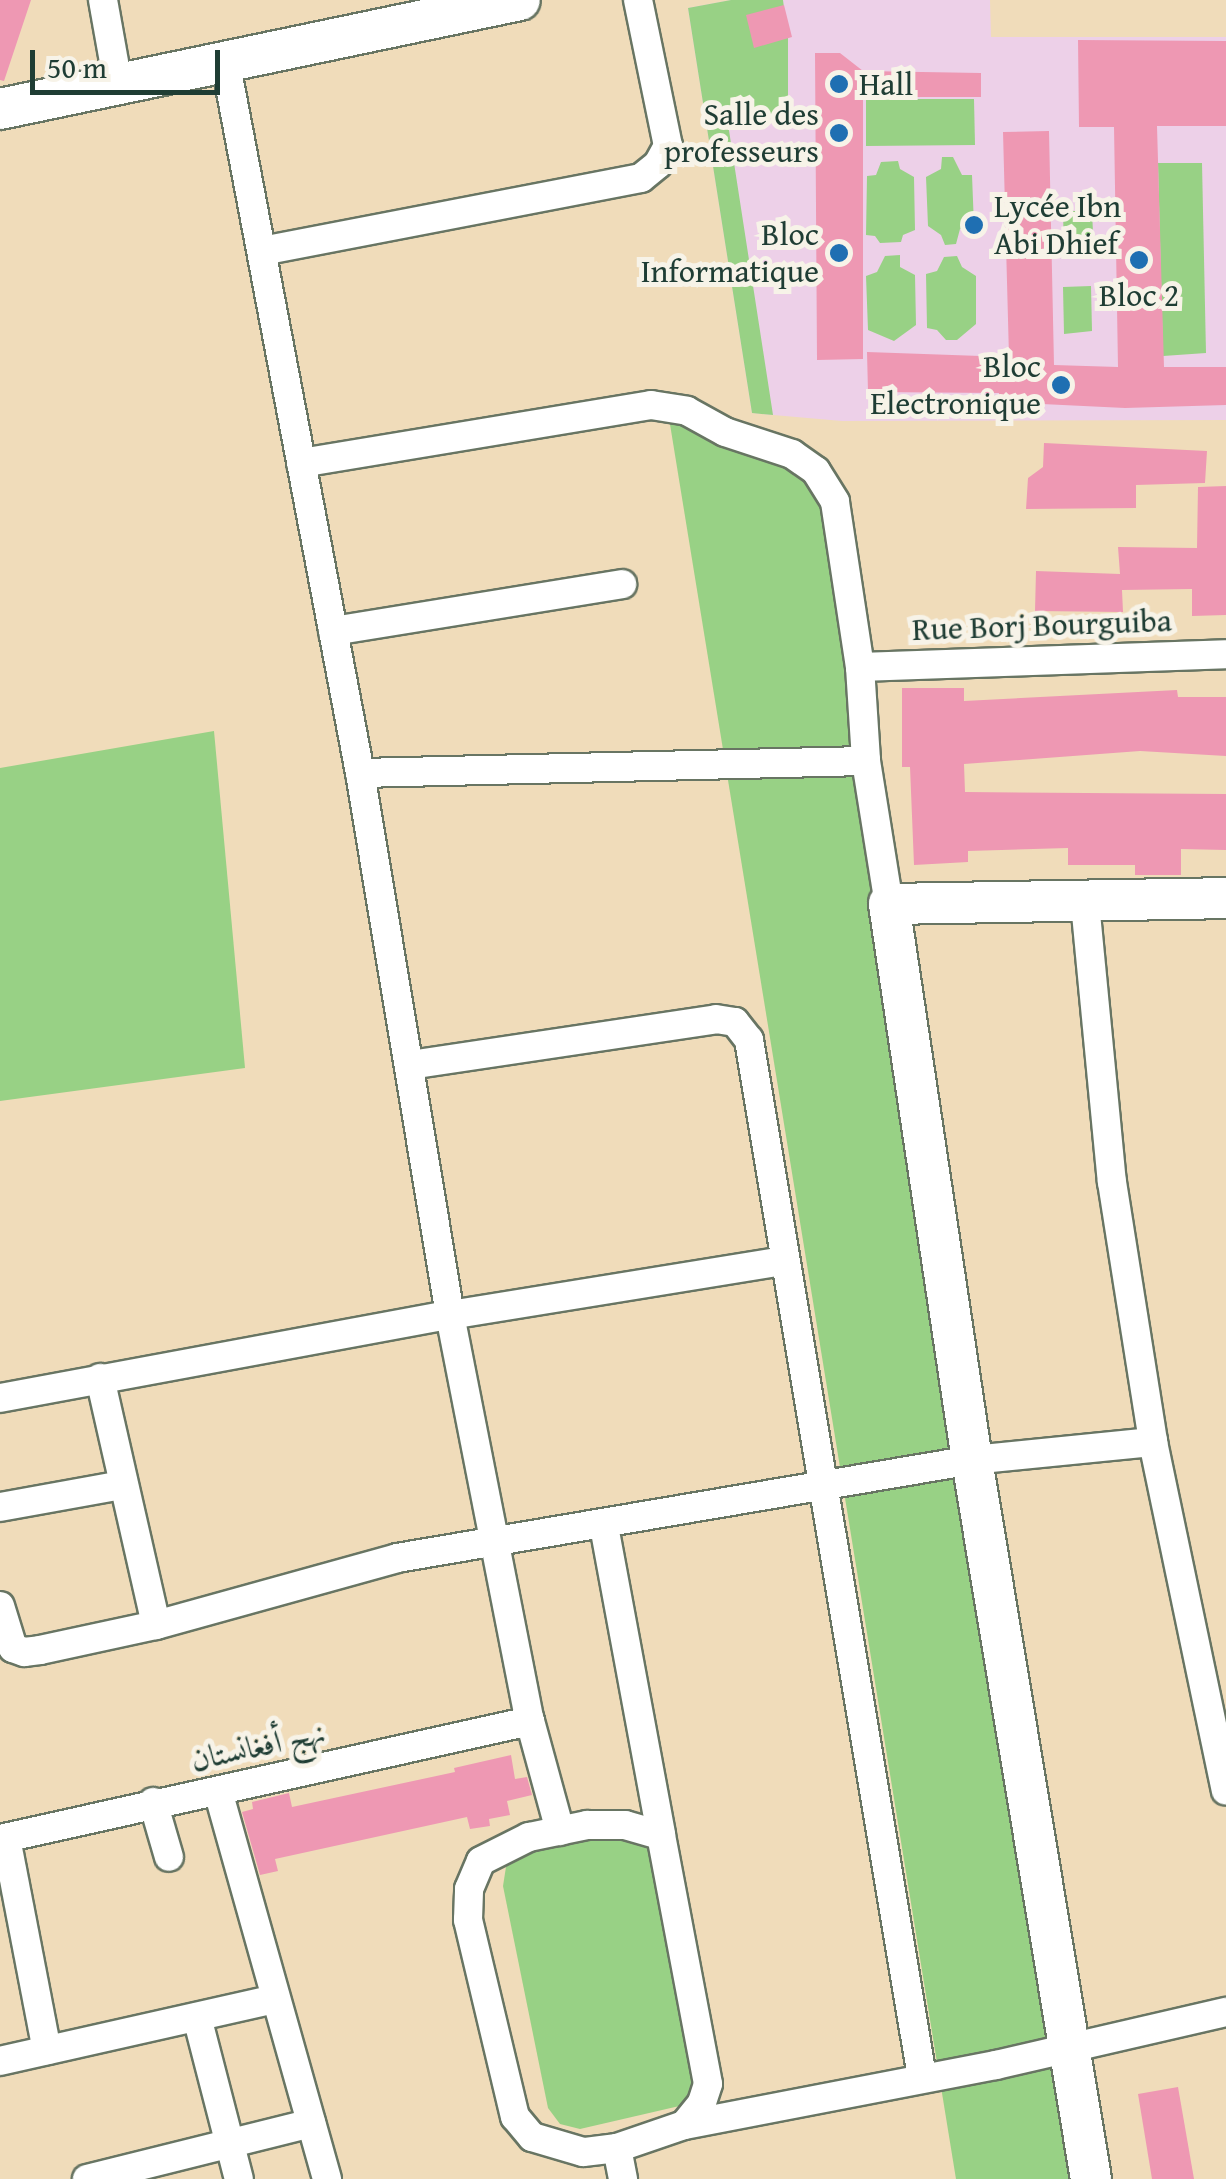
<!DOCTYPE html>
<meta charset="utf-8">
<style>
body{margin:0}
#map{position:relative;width:1226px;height:2179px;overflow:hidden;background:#f0dcba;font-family:"Gentium Book Plus",Amiri,serif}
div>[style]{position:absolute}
.built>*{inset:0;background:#edd0e8}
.green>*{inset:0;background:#98d185}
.building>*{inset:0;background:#ee98b3}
.roads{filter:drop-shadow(2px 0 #687563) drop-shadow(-2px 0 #687563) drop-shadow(0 2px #687563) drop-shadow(0 -2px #687563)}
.street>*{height:28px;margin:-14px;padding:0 14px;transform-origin:14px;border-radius:14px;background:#fff}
.secondary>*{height:40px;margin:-20px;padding:0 20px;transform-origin:20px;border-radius:20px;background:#fff}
.dots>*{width:28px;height:28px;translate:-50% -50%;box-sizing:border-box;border:5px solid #f7f3e8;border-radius:50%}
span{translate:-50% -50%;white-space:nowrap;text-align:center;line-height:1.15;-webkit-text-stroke:10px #f7f3e8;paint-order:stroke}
.poi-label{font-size:32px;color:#1f3d34}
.left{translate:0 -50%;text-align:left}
.right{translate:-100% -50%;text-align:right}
.street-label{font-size:32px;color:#1f3d34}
.scale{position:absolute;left:30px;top:50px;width:190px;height:45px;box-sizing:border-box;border:5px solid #1f3d34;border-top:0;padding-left:12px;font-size:30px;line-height:35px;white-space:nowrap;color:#1f3d34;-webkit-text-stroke:8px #f7f3e8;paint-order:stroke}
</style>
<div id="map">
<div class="built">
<div style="clip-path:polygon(731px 0,990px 0,991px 37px,1226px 37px,1226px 420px,842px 421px,752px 413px,688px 8px)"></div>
</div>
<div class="green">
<div style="clip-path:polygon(731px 0,783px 0,788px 38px,788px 113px,728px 124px,773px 415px,752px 413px,688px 8px)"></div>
<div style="clip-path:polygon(974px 99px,975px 145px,866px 146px,866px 99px)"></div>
<div style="clip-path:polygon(942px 157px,953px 157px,962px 175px,972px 175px,974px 226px,960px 229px,956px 244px,945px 245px,941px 235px,928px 226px,926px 177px,941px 169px)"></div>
<div style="clip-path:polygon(898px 161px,900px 169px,914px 177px,915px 230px,903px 235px,901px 242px,880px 243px,875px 236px,866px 235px,867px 176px,876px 175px,881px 162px)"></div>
<div style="clip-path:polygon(1158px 163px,1202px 163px,1206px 353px,1163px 356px)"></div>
<div style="clip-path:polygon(1063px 211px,1092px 211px,1094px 254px,1064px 255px)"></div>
<div style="clip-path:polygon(900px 255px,900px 267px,915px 275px,916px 325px,894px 341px,868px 330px,866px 276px,877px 272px,885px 256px)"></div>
<div style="clip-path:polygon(957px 256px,962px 267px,976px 276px,976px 324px,957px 340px,946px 340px,937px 330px,927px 328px,926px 274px,937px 271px,944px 257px)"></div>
<div style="clip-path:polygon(1091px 286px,1092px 331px,1064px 334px,1063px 287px)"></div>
<div style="clip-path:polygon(668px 412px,802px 475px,819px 497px,1085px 2179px,956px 2179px)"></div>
<div style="clip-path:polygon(214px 731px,245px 1068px,0 1101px,0 768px)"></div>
<div style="clip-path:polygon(630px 1833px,647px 1840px,661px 1857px,702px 2069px,688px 2104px,580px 2129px,560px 2124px,548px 2108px,503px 1886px,506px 1867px,523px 1852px)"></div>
</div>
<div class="building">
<div style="clip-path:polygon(0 0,31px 0,4px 81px,0 80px)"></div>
<div style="clip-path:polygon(784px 5px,792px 37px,754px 48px,746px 15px)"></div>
<div style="clip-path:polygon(1078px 40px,1226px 41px,1226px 126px,1157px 126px,1164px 367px,1226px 367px,1226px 405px,1125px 408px,999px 402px,999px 393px,868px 392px,867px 352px,1009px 357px,1003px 132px,1049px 131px,1054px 365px,1118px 367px,1114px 127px,1079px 127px)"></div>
<div style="clip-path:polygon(815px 53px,840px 53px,863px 71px,981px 73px,981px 97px,863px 97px,863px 359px,817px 360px)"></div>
<div style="clip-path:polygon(1044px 443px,1207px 451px,1205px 483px,1136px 485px,1136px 508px,1026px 509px,1028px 478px,1043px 467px)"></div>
<div style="clip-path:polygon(1226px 486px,1226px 615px,1192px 616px,1192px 589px,1122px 590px,1123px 612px,1035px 611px,1036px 571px,1120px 574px,1118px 547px,1197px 548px,1198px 487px)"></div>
<div style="clip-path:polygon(902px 688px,964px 688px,964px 701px,1177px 690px,1178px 697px,1226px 697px,1226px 756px,1140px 751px,964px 764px,965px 792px,1226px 794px,1226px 850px,1181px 849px,1181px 875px,1135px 875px,1135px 865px,1068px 865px,1068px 848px,968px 851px,968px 862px,914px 865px,910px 767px,902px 767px)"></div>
<div style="clip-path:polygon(511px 1755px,515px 1779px,527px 1777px,532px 1795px,507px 1801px,510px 1815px,489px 1819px,490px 1826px,470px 1829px,467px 1817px,275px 1859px,278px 1871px,260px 1875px,242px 1812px,253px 1809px,252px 1802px,289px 1793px,292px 1807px,455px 1772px,454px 1768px)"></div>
<div style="clip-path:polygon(1178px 2087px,1194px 2179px,1152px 2179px,1138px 2094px)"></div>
</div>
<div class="roads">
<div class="street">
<div style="left:103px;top:0;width:85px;rotate:79.9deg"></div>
<div style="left:225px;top:60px;width:726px;rotate:79.28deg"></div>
<div style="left:360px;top:773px;width:549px;rotate:80.57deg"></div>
<div style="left:450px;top:1315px;width:414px;rotate:78.9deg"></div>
<div style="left:530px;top:1721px;width:114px;rotate:74.7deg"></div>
<div style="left:262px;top:251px;width:386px;rotate:-10.9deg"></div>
<div style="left:641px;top:178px;width:22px;rotate:-39deg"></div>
<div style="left:658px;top:164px;width:21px;rotate:-61deg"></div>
<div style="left:668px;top:146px;width:149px;rotate:-101.6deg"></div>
<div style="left:301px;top:463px;width:355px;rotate:-9.4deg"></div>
<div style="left:651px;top:405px;width:36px;rotate:9deg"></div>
<div style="left:687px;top:411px;width:43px;rotate:28.9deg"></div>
<div style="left:725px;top:432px;width:71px;rotate:18.2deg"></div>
<div style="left:792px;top:454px;width:29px;rotate:35deg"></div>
<div style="left:816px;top:471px;width:36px;rotate:58deg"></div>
<div style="left:835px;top:502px;width:167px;rotate:81.4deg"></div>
<div style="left:860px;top:667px;width:94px;rotate:86.3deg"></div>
<div style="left:866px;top:761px;width:145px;rotate:80.9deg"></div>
<div style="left:333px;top:631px;width:293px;rotate:-9.2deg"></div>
<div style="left:860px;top:667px;width:366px;rotate:-2deg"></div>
<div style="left:360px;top:773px;width:506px;rotate:-1.36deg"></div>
<div style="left:1085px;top:903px;width:280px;rotate:84.5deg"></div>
<div style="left:1112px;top:1182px;width:263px;rotate:81deg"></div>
<div style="left:1153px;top:1442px;width:356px;rotate:78.2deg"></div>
<div style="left:410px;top:1065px;width:309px;rotate:-8.5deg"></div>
<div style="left:716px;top:1019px;width:19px;rotate:9deg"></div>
<div style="left:735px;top:1022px;width:23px;rotate:52deg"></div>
<div style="left:749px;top:1040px;width:1051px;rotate:80.53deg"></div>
<div style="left:100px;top:1378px;width:253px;rotate:77.2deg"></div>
<div style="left:0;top:1398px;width:458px;rotate:-10.5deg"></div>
<div style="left:450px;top:1315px;width:336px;rotate:-9.2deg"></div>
<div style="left:0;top:1507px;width:124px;rotate:-10.2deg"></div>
<div style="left:604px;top:1526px;width:314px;rotate:79.5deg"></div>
<div style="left:0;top:1606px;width:44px;rotate:72.8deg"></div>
<div style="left:13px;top:1648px;width:12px;rotate:20deg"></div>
<div style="left:24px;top:1652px;width:16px;rotate:-7deg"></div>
<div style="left:40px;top:1650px;width:119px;rotate:-12.2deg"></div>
<div style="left:156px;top:1625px;width:250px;rotate:-15.5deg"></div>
<div style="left:397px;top:1558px;width:583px;rotate:-9.67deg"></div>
<div style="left:972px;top:1460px;width:182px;rotate:-5.7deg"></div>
<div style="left:218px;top:1791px;width:403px;rotate:74.3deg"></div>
<div style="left:153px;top:1802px;width:57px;rotate:73.8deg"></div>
<div style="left:587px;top:1825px;width:38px"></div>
<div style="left:625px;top:1825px;width:37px;rotate:16deg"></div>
<div style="left:661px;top:1835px;width:253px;rotate:79.3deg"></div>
<div style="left:708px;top:2084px;width:20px;rotate:108deg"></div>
<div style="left:702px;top:2103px;width:28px;rotate:129deg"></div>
<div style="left:684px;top:2125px;width:71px;rotate:161.1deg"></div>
<div style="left:617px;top:2148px;width:34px;rotate:173deg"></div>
<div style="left:583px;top:2152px;width:53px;rotate:-163.6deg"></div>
<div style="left:532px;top:2137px;width:26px;rotate:-130deg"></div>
<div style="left:515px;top:2117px;width:203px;rotate:-103.4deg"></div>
<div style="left:468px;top:1920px;width:31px;rotate:-88deg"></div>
<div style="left:469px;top:1889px;width:30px;rotate:-67deg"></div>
<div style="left:481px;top:1861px;width:54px;rotate:-26.6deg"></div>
<div style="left:529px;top:1837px;width:59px;rotate:-11.7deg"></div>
<div style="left:6px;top:1838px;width:216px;rotate:79.1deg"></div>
<div style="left:0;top:1839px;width:543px;rotate:-12.55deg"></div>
<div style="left:197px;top:2017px;width:167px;rotate:75.5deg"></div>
<div style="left:0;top:2061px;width:282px;rotate:-12.7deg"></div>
<div style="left:684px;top:2125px;width:318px;rotate:-10.9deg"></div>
<div style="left:996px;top:2065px;width:236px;rotate:-13deg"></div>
<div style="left:617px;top:2148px;width:32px;rotate:79deg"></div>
<div style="left:87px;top:2179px;width:231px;rotate:-14deg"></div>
</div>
<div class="secondary">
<div style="left:0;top:109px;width:531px;rotate:-11.84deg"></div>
<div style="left:1091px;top:2179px;width:729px;rotate:-99.4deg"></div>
<div style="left:972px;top:1460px;width:562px;rotate:-98.49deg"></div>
<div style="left:889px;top:904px;width:337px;rotate:-1deg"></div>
</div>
</div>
<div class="dots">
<div style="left:839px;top:84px;background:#1f6fb2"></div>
<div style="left:839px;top:133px;background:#1f6fb2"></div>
<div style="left:974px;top:225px;background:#1f6fb2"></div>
<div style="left:839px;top:253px;background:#1f6fb2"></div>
<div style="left:1139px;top:260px;background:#1f6fb2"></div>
<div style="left:1061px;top:385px;background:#1f6fb2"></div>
</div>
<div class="poi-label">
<span class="left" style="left:859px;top:84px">Hall</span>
<span class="right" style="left:819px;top:133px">Salle des<br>professeurs</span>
<span class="left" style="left:994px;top:225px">Lycée Ibn<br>Abi Dhief</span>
<span class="right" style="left:819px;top:253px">Bloc<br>Informatique</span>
<span style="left:1139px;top:295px">Bloc 2</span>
<span class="right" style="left:1041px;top:385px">Bloc<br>Electronique</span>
</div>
<div class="street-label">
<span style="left:1042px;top:625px;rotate:-2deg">Rue Borj Bourguiba</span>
<span style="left:258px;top:1746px;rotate:-12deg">نهج أفغانستان</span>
</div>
<div class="scale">50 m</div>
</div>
